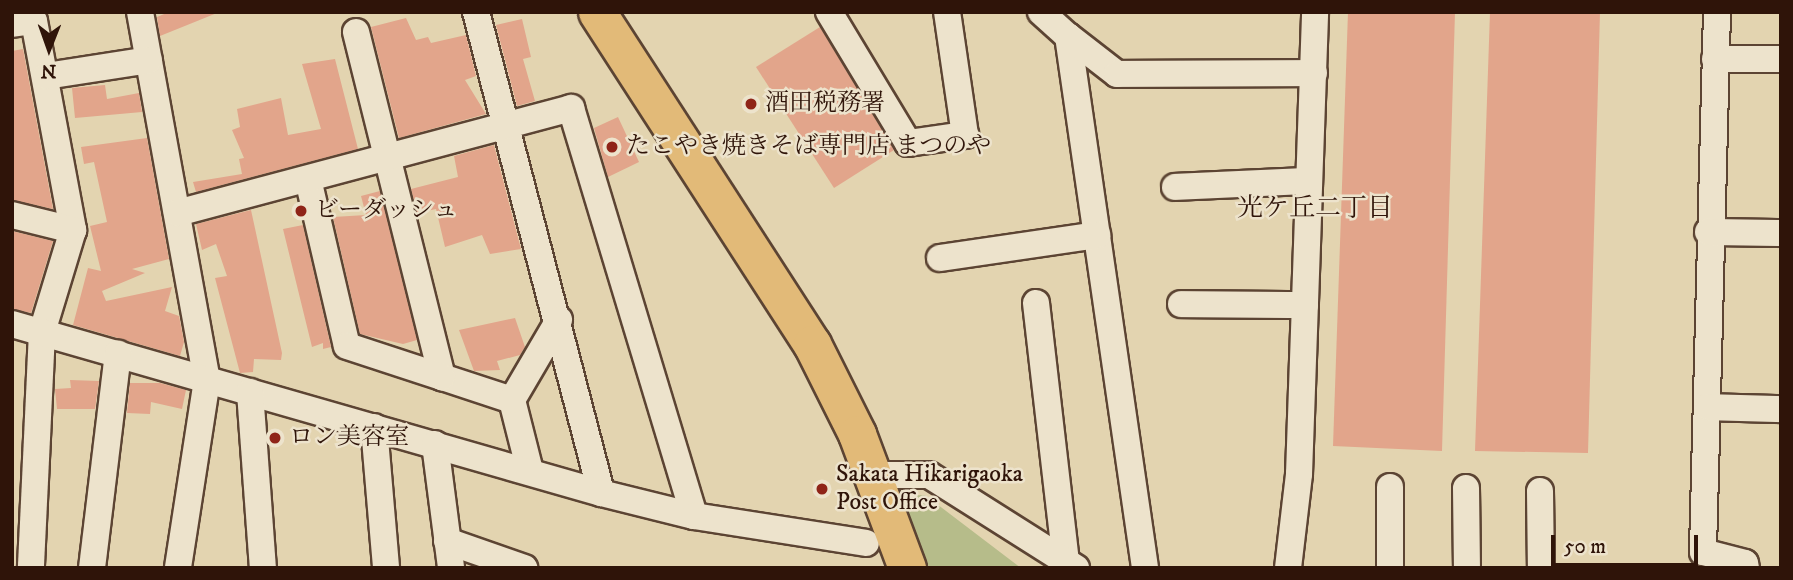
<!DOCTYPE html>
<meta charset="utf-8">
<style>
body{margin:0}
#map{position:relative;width:1793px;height:580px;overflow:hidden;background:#e3d4b0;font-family:"IM FELL DW Pica","Noto Serif JP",serif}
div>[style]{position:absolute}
.green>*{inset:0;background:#b6bc8a}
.building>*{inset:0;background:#e2a58b}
.roads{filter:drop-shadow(2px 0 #5c4433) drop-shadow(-2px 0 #5c4433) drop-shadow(0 2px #5c4433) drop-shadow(0 -2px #5c4433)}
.minor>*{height:26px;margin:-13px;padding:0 13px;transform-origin:13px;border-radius:13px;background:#ede3cc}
.highway>*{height:37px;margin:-18.5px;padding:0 18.5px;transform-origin:18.5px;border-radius:18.5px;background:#e2ba78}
.dots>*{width:19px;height:19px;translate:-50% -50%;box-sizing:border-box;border:4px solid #ede3cc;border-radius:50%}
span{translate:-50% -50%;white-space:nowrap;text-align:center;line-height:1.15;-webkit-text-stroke:5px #ede3cc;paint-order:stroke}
.poi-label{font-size:24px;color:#2f1409}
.left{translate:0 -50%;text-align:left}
.neighbourhood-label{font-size:26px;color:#2f1409}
.frame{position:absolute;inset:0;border:14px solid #2f1409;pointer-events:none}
.north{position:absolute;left:14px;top:14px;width:70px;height:70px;-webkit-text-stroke:5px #ede3cc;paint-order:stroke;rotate:181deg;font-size:19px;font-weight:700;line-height:28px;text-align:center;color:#2f1409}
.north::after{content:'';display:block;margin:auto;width:24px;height:32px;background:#2f1409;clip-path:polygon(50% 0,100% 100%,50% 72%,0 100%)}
.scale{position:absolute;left:1551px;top:535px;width:147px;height:32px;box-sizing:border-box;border:4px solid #2f1409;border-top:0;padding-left:9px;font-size:21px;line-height:24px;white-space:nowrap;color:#2f1409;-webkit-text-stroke:5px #ede3cc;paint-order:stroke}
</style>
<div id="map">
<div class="green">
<div style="clip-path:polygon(925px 495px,1021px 568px,901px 568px,923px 563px,900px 496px)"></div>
</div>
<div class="building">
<div style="clip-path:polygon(169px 12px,217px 12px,217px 13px,160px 36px,157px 17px)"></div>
<div style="clip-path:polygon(1348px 12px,1455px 12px,1442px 451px,1333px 446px)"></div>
<div style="clip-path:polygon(1490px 12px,1600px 12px,1588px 453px,1475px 451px)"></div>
<div style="clip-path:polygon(406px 18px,416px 40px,428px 37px,431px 43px,466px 35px,476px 76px,465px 80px,486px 114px,399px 138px,371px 27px)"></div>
<div style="clip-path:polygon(522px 19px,531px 57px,523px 59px,535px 101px,517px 106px,496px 25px)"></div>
<div style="clip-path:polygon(820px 27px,894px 150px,834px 188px,756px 67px)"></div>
<div style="clip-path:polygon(23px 49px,53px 209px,12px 200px,12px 51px)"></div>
<div style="clip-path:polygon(335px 59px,358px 149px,196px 192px,193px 182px,242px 174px,239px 159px,244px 158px,232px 130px,240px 127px,237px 109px,281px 98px,288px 135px,321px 129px,302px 64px)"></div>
<div style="clip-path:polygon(105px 85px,107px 99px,139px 93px,142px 112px,75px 118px,72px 88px)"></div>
<div style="clip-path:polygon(618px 117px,639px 162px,608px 177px,594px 128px)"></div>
<div style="clip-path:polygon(147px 138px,169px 259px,132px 269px,145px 273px,102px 291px,106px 301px,172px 287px,165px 311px,179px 316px,184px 342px,180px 356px,73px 325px,88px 268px,101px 271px,90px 226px,107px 222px,94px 162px,84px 164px,81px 147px)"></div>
<div style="clip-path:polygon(494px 145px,521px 249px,490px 254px,482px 235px,445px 247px,436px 209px,417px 213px,411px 189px,458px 177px,454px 156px)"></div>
<div style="clip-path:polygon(380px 191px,417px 340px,403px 344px,360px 334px,333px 217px,366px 215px,361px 196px)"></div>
<div style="clip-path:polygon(251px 210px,282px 353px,281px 360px,254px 359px,253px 372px,240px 373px,215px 278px,227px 276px,216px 244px,202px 250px,196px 224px)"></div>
<div style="clip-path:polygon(303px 225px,331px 347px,323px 349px,323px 343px,312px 347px,283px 229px)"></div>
<div style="clip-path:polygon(12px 231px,53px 241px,31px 313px,12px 309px)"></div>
<div style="clip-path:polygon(515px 318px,525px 347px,520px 355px,497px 361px,500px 370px,474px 371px,459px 330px)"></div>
<div style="clip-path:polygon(70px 380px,99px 381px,95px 409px,57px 409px,55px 389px,71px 388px)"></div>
<div style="clip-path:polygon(130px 383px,160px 383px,186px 390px,182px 409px,151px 402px,150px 414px,127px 413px)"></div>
</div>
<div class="roads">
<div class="minor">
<div style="left:140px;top:12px;width:374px;rotate:79.7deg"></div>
<div style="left:207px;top:380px;width:190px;rotate:98.8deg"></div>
<div style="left:476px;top:12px;width:497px;rotate:75.4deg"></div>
<div style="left:829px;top:12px;width:153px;rotate:58.9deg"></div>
<div style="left:908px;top:143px;width:58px;rotate:-8deg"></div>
<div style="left:965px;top:135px;width:124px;rotate:-98.3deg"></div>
<div style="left:1041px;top:12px;width:36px;rotate:42deg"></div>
<div style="left:1068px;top:36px;width:538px;rotate:81.76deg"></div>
<div style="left:1717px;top:12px;width:540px;rotate:91.49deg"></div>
<div style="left:1703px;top:552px;width:43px;rotate:14.7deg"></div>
<div style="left:1745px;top:563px;width:5px;rotate:79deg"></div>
<div style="left:12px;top:24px;width:22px;rotate:-8deg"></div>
<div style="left:34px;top:21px;width:213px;rotate:79.4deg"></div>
<div style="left:73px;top:230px;width:107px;rotate:106.9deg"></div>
<div style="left:42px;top:332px;width:236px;rotate:92.7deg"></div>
<div style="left:356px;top:32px;width:356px;rotate:76deg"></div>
<div style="left:442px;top:377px;width:74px;rotate:18.2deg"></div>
<div style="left:512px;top:400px;width:73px;rotate:75.8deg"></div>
<div style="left:1068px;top:36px;width:62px;rotate:37.8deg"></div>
<div style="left:1117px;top:74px;width:197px;rotate:-0.3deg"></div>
<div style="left:1715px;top:59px;width:66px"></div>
<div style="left:46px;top:76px;width:104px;rotate:-8.8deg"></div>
<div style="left:308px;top:179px;width:171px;rotate:76.9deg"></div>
<div style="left:347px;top:346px;width:100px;rotate:18.1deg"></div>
<div style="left:1175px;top:187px;width:134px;rotate:-2.6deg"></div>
<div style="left:177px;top:213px;width:408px;rotate:-14.9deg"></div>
<div style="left:571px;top:108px;width:426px;rotate:73.2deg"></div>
<div style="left:12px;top:215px;width:63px;rotate:13.8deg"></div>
<div style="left:1708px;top:232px;width:73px;rotate:0.8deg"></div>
<div style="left:940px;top:258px;width:159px;rotate:-8.3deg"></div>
<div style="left:1036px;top:303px;width:260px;rotate:83.4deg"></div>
<div style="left:1181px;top:304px;width:124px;rotate:0.5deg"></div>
<div style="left:12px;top:324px;width:613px;rotate:16.01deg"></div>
<div style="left:601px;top:493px;width:96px;rotate:13.9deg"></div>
<div style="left:694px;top:516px;width:174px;rotate:8.9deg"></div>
<div style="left:250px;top:392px;width:176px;rotate:85.8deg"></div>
<div style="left:512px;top:400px;width:93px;rotate:-59.6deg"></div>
<div style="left:1708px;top:407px;width:73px;rotate:1.6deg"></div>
<div style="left:374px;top:427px;width:142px;rotate:85.1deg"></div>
<div style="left:435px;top:444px;width:125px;rotate:82.6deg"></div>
<div style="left:874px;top:475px;width:55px"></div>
<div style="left:929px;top:475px;width:174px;rotate:32.3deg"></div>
<div style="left:1466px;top:488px;width:80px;rotate:89.3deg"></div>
<div style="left:1540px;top:491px;width:77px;rotate:89.3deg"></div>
<div style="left:447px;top:541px;width:82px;rotate:19.3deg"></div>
<div style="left:92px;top:568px;width:216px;rotate:-83.1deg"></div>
<div style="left:1288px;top:568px;width:95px;rotate:-83.3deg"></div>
<div style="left:1299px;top:474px;width:462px;rotate:-88deg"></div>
<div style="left:1390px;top:568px;width:81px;rotate:-90deg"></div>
</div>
<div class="highway">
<div style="left:597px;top:12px;width:396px;rotate:57.1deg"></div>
<div style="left:812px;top:344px;width:101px;rotate:63.4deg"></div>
<div style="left:857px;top:434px;width:143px;rotate:69.5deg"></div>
</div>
</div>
<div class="dots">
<div style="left:751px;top:104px;background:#8f2418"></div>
<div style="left:612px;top:147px;background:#8f2418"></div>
<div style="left:301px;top:211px;background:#8f2418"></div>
<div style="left:275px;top:438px;background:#8f2418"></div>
<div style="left:822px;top:489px;background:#8f2418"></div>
</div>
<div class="poi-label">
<span class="left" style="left:765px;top:104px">酒田税務署</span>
<span class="left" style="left:626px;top:147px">たこやき焼きそば専門店 まつのや</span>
<span class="left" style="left:315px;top:211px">ビーダッシュ</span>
<span class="left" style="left:289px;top:438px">ロン美容室</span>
<span class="left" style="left:836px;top:489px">Sakata Hikarigaoka<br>Post Office</span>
</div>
<div class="neighbourhood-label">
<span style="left:1315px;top:209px">光ケ丘二丁目</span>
</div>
<div class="frame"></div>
<div class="north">N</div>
<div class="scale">50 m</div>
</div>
